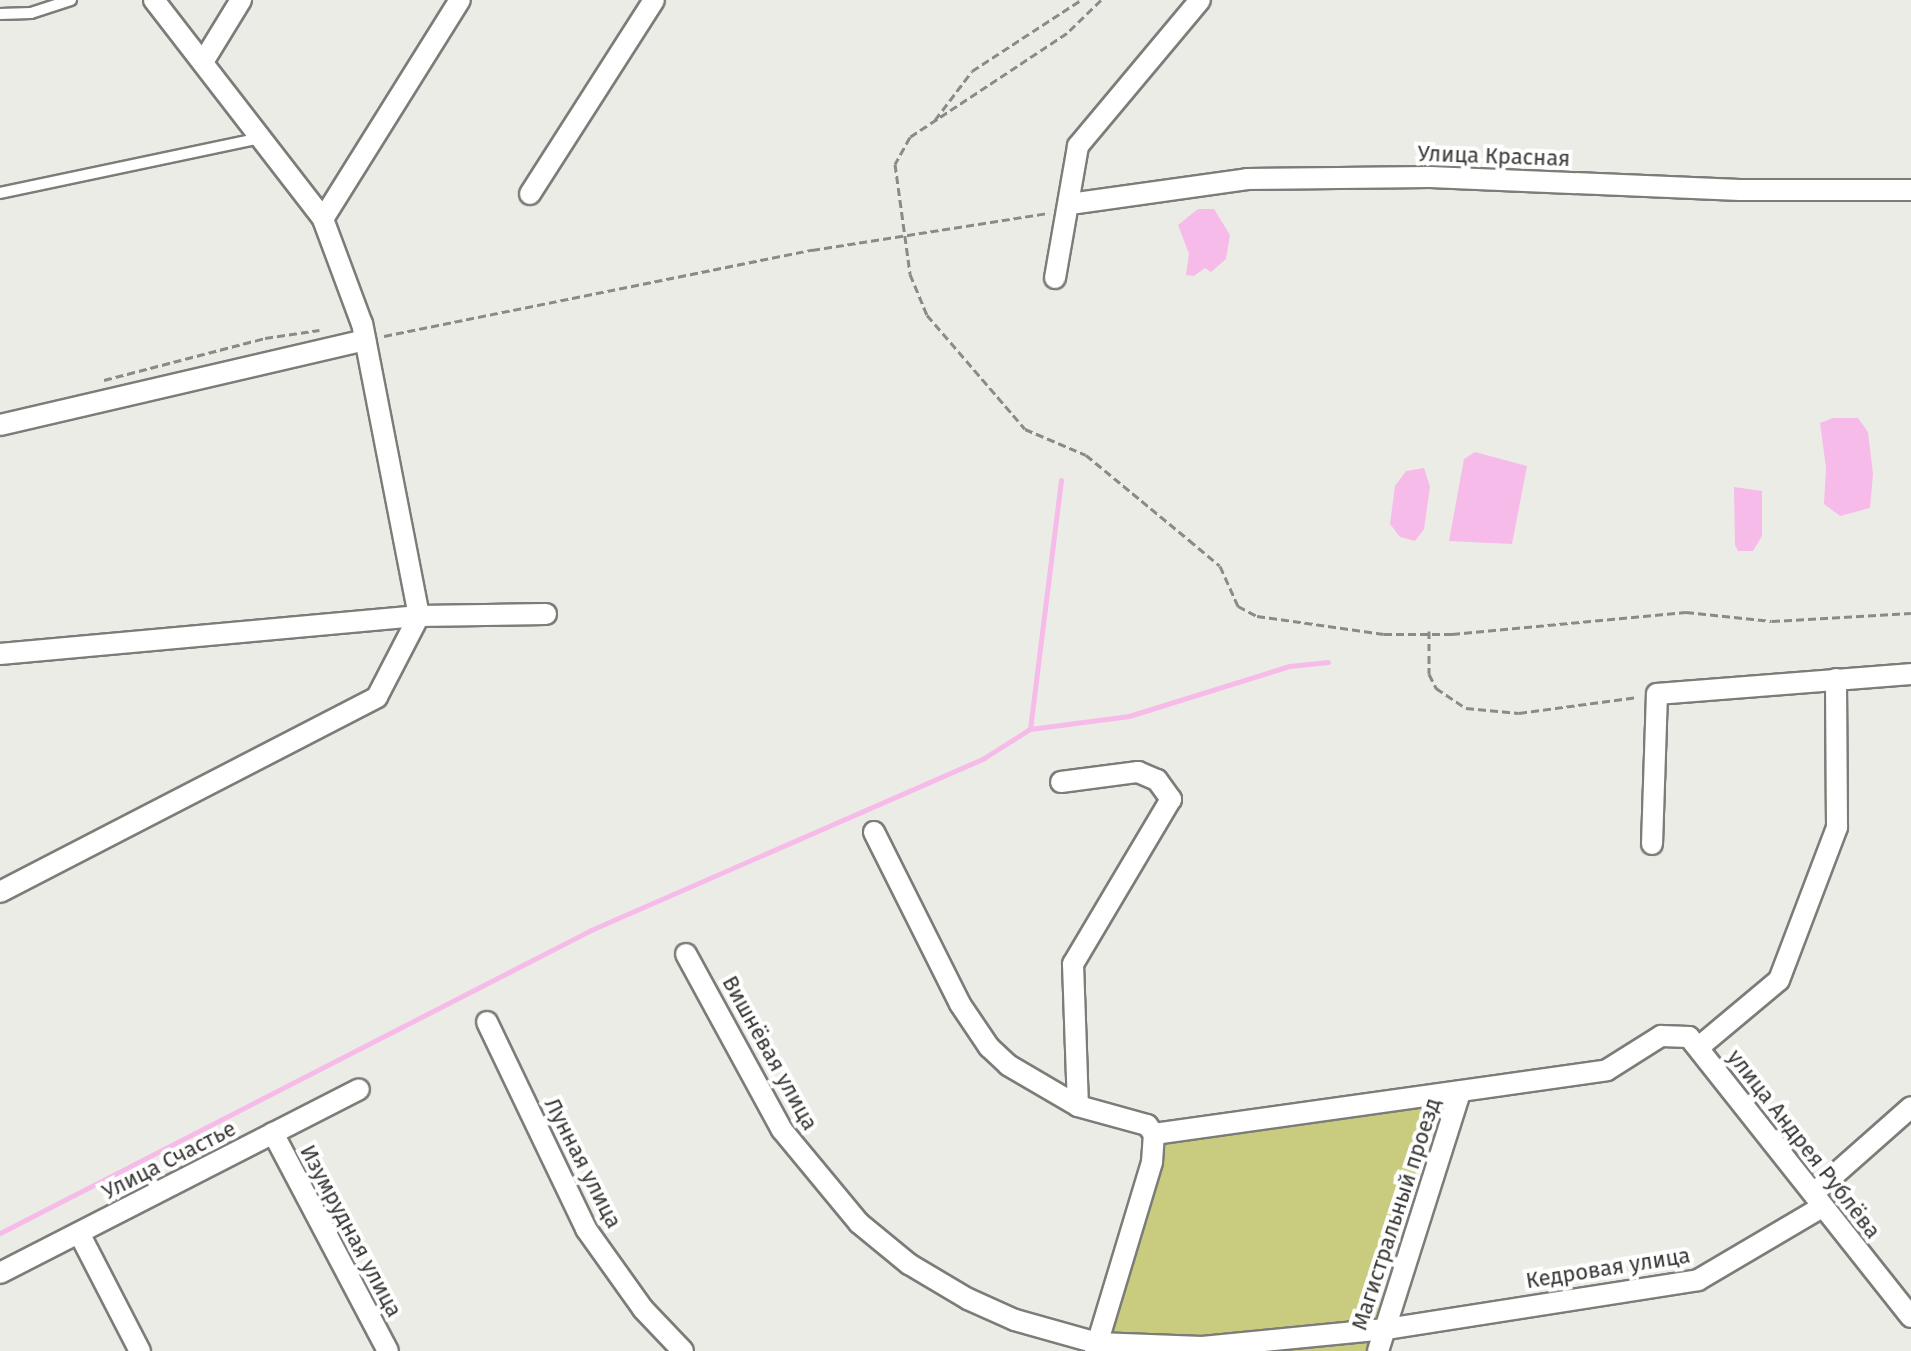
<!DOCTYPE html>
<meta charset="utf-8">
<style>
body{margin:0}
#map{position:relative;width:1911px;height:1351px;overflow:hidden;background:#ecece7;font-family:"Fira Sans",sans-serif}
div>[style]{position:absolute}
.green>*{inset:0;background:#c9cb7e}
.water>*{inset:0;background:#f7bbe9}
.stream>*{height:5px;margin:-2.5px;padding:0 2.5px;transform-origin:2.5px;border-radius:2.5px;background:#f7bbe9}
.path>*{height:3px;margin-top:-1.5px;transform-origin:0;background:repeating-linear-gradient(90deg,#8a8a87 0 8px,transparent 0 12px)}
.roads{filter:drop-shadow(2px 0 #7c7c78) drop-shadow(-2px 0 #7c7c78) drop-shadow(0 2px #7c7c78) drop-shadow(0 -2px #7c7c78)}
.lane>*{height:10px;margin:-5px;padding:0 5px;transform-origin:5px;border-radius:5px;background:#fff}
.street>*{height:20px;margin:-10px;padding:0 10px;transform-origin:10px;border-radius:10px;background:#fff}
span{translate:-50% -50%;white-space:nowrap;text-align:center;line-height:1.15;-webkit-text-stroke:8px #fff;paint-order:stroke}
.street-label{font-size:22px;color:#383836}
</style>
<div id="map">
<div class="green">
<div style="clip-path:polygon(1434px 1106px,1366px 1351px,1105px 1351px,1166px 1136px)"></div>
</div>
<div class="water">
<div style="clip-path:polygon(1198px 209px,1214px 209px,1230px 235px,1226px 259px,1211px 272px,1205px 268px,1194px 276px,1186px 275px,1189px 254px,1178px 225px)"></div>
<div style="clip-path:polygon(1833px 418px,1858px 418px,1868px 432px,1873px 474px,1870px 508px,1840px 516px,1824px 504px,1826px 468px,1820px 423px)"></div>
<div style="clip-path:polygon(1475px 452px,1527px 466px,1512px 544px,1449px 541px,1464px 459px)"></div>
<div style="clip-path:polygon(1424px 468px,1430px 487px,1424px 529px,1415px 541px,1400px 537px,1390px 524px,1395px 486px,1406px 471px)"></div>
<div style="clip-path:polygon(1734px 487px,1762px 491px,1762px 536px,1753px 551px,1738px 551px,1735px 545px)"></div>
</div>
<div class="stream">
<div style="left:1030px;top:729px;width:100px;rotate:-7.5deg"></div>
<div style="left:1129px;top:716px;width:169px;rotate:-17.3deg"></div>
<div style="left:1290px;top:666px;width:38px;rotate:-6deg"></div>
<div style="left:0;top:1233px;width:664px;rotate:-27.14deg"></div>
<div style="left:591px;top:930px;width:429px;rotate:-23.6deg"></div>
<div style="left:984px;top:758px;width:54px;rotate:-32.2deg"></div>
<div style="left:1030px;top:729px;width:251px;rotate:-82.9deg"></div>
</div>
<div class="path">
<div style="left:1101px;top:0;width:47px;rotate:135.9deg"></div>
<div style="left:1067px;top:33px;width:188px;rotate:146.5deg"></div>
<div style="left:910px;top:137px;width:31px;rotate:119deg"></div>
<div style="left:895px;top:164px;width:111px;rotate:82.2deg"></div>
<div style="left:910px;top:274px;width:44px;rotate:67.5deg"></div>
<div style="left:927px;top:315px;width:150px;rotate:49.3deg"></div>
<div style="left:1025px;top:429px;width:66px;rotate:23.1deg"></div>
<div style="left:1086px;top:455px;width:134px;rotate:39.5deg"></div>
<div style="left:1189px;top:540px;width:40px;rotate:40deg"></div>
<div style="left:1220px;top:566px;width:44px;rotate:65.8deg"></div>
<div style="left:1238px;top:606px;width:21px;rotate:28deg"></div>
<div style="left:1257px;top:616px;width:128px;rotate:8.1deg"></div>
<div style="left:1384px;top:634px;width:68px"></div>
<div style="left:1452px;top:634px;width:235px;rotate:-5.4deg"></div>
<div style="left:1686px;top:612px;width:86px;rotate:6deg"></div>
<div style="left:1772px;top:621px;width:139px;rotate:-3.3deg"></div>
<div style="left:935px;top:120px;width:61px;rotate:-52.9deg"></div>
<div style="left:972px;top:71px;width:130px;rotate:-33.1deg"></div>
<div style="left:384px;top:336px;width:437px;rotate:-11.4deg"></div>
<div style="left:812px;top:250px;width:240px;rotate:-8.9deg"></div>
<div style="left:104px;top:380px;width:166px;rotate:-14.6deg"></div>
<div style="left:265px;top:338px;width:55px;rotate:-8.4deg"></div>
<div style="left:1429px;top:631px;width:43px;rotate:90deg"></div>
<div style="left:1429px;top:674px;width:16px;rotate:63deg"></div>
<div style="left:1436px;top:688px;width:36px;rotate:34deg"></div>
<div style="left:1466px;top:708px;width:53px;rotate:5.4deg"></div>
<div style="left:1519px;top:713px;width:120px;rotate:-7.7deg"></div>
</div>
<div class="roads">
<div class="lane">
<div style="left:0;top:14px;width:31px;rotate:-2deg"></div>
<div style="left:31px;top:13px;width:42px;rotate:-18deg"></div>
<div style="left:0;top:193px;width:267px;rotate:-11.9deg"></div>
</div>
<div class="street">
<div style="left:154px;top:0;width:277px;rotate:52.3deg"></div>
<div style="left:203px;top:62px;width:73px;rotate:-58.5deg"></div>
<div style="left:530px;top:194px;width:230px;rotate:-57.4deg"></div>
<div style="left:1077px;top:203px;width:172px;rotate:-8deg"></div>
<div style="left:1247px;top:179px;width:183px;rotate:-0.6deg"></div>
<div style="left:1430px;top:177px;width:310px;rotate:2.4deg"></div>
<div style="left:1740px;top:190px;width:171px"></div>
<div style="left:1055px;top:278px;width:134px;rotate:-80.1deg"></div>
<div style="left:1078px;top:146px;width:190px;rotate:-50.1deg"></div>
<div style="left:0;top:425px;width:375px;rotate:-13.1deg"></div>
<div style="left:0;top:654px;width:421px;rotate:-5.2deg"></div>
<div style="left:419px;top:616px;width:127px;rotate:-0.9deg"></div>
<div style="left:1061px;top:782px;width:78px;rotate:-7.4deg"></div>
<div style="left:1138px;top:772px;width:21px;rotate:23deg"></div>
<div style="left:1157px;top:780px;width:24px;rotate:54deg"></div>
<div style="left:1171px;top:799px;width:192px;rotate:120.7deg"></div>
<div style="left:1073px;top:964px;width:142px;rotate:88deg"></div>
<div style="left:874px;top:832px;width:192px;rotate:63.4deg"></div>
<div style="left:960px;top:1004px;width:52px;rotate:56deg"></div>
<div style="left:989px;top:1047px;width:26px;rotate:43deg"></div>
<div style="left:1008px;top:1065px;width:81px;rotate:30.4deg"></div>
<div style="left:1078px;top:1106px;width:72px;rotate:15.4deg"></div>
<div style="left:1147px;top:1125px;width:11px;rotate:52deg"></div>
<div style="left:1652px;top:844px;width:150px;rotate:-88.1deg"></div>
<div style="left:1657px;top:694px;width:255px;rotate:-4.5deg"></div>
<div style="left:0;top:892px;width:424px;rotate:-27.3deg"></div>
<div style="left:377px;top:697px;width:91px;rotate:-62.6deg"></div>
<div style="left:419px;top:616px;width:298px;rotate:-101deg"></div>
<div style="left:362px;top:324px;width:112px;rotate:-110.4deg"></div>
<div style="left:323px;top:219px;width:258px;rotate:-58deg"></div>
<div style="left:686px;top:954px;width:200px;rotate:61.4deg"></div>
<div style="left:782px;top:1130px;width:121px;rotate:50.4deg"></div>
<div style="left:859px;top:1223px;width:65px;rotate:39.4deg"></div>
<div style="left:909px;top:1264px;width:69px;rotate:30.7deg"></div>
<div style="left:968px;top:1299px;width:51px;rotate:24.1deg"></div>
<div style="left:1015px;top:1320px;width:85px;rotate:15.7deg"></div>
<div style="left:1097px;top:1343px;width:105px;rotate:2.2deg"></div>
<div style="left:1202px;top:1347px;width:185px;rotate:-5.6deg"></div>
<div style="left:1386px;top:1329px;width:316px;rotate:-8.9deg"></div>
<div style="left:1698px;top:1280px;width:142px;rotate:-30.5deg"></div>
<div style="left:487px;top:1022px;width:229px;rotate:64.4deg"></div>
<div style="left:586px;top:1229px;width:98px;rotate:54.5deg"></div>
<div style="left:643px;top:1309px;width:58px;rotate:46.4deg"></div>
<div style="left:1699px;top:1047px;width:104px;rotate:-39.9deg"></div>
<div style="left:1779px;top:980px;width:164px;rotate:-69.2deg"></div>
<div style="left:1837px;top:827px;width:148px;rotate:-90.4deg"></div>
<div style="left:273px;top:1133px;width:246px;rotate:62.2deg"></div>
<div style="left:1154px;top:1134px;width:457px;rotate:-8deg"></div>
<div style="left:1607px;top:1070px;width:64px;rotate:-32.2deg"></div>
<div style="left:1661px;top:1036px;width:28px;rotate:2deg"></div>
<div style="left:1689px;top:1037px;width:357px;rotate:51.6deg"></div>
<div style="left:1815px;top:1192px;width:128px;rotate:-41.5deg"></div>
<div style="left:79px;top:1233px;width:133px;rotate:62.7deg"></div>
<div style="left:0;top:1273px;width:403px;rotate:-27.1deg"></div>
<div style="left:1095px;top:1351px;width:197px;rotate:-73.2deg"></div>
<div style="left:1152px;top:1162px;width:28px;rotate:-86deg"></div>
<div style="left:1378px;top:1351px;width:272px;rotate:-72.4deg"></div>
</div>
</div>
<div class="street-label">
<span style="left:1494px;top:156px;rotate:2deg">Улица Красная</span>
<span style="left:770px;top:1053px;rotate:61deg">Вишнёвая улица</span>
<span style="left:1804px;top:1144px;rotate:52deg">улица Андрея Рублёва</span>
<span style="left:169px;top:1160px;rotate:-27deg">Улица Счастье</span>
<span style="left:583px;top:1163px;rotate:63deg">Лунная улица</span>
<span style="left:1396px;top:1214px;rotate:-72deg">Магистральный проезд</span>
<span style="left:351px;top:1231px;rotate:62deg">Изумрудная улица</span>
<span style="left:1608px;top:1268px;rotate:-9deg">Кедровая улица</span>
</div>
</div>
